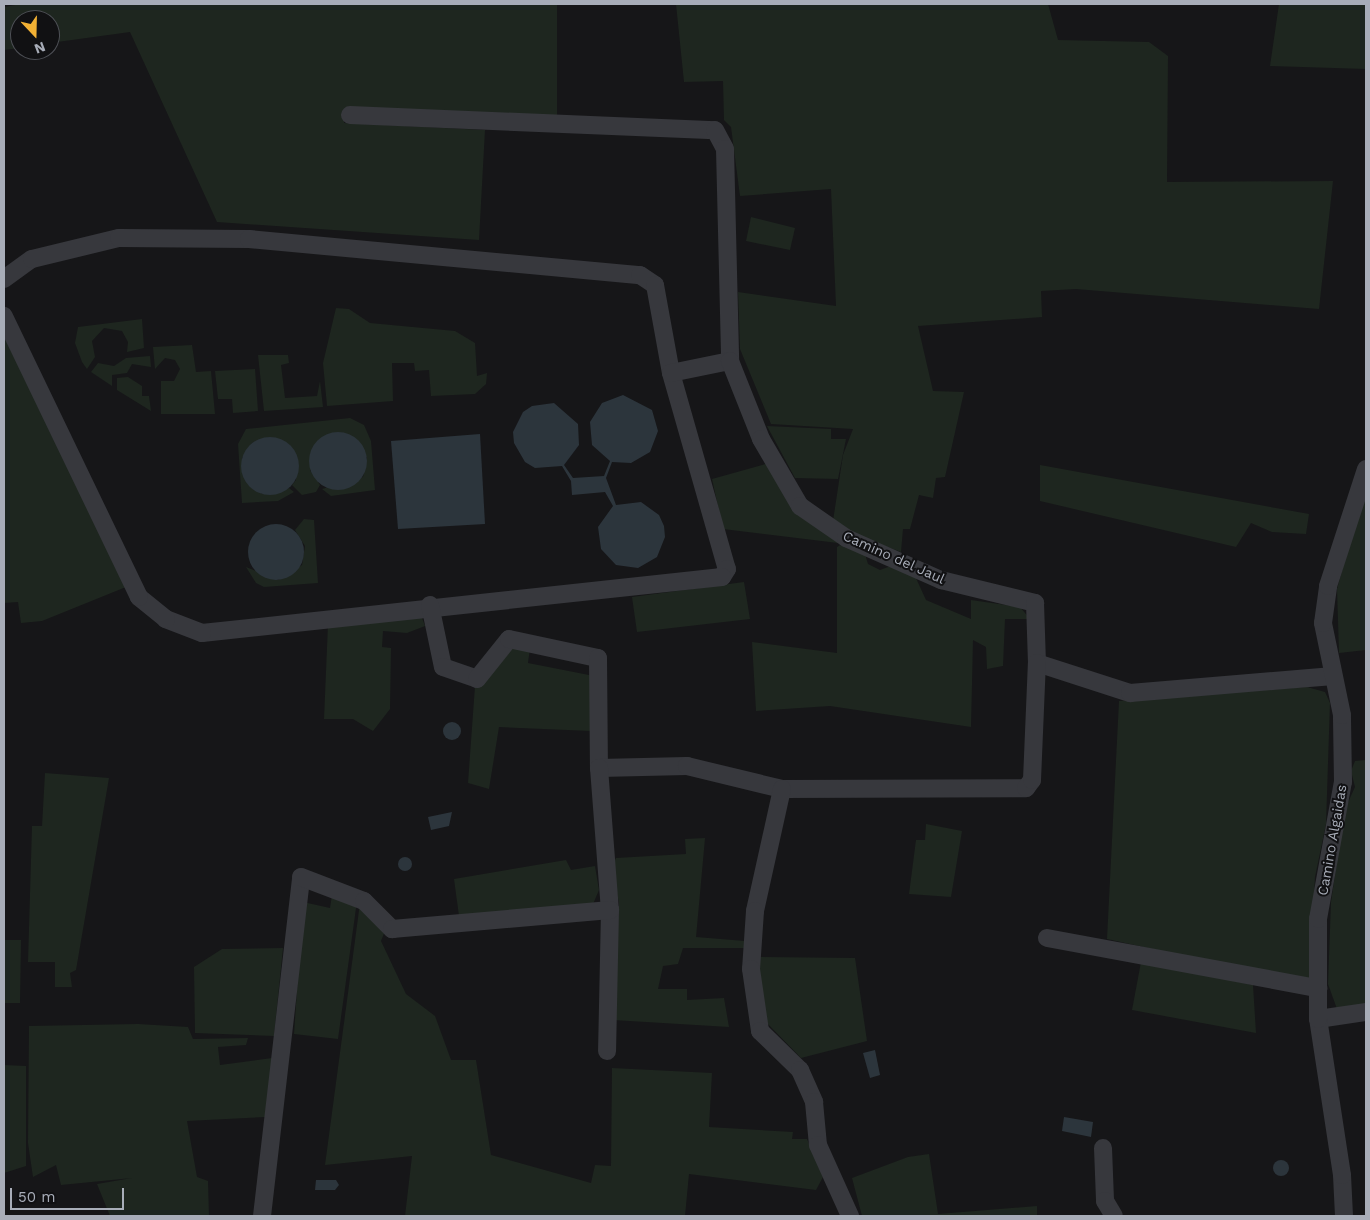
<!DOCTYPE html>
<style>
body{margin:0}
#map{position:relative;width:1370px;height:1220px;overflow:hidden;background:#161618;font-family:"Work Sans",sans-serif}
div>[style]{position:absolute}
.green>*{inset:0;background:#1e261f}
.water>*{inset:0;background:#2c353c}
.round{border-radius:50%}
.street>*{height:18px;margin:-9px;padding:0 9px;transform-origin:9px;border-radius:9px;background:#37383d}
span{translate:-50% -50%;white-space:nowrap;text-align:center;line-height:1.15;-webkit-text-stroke:4px #111113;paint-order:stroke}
.street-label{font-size:14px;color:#a8adb8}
.frame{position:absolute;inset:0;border:5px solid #a8adb8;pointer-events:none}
.north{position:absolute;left:10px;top:10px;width:50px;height:50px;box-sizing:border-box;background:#111113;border:1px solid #4d4f55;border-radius:50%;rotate:159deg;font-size:14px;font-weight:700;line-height:20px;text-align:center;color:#a8adb8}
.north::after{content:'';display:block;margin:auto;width:18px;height:22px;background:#f2b134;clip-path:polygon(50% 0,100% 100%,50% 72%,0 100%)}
.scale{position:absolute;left:10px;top:1188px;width:114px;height:22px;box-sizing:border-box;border:2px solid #a8adb8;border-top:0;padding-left:6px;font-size:15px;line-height:18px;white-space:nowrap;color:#a8adb8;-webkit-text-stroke:4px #111113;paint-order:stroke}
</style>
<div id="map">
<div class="green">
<div style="clip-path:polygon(21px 4px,557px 4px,557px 116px,345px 110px,344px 123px,485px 130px,479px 240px,217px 222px,130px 32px,50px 43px,50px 20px,20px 20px,20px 48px,4px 50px,4px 7px)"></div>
<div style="clip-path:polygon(676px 4px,1048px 4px,1058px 40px,1149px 42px,1168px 56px,1167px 182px,1333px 181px,1319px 309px,1076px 289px,1041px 291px,1042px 317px,918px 326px,933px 391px,964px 392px,945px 477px,936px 478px,933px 498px,919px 495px,910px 529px,903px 529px,901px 552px,861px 537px,833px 521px,843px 455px,853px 429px,771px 424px,740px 349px,738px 292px,836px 306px,831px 189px,740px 196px,731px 127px,724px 120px,723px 81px,684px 82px)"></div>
<div style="clip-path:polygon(1279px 4px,1366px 4px,1366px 69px,1270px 66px)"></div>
<div style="clip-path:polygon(751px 217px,795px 228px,790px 250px,746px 241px)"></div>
<div style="clip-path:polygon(336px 308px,349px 309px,370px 323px,455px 331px,475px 343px,477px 376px,487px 373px,486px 384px,475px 394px,431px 396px,429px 370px,415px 371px,414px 363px,392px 363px,393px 401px,327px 406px,323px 363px)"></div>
<div style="clip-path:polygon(142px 319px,144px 348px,127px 352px,128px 342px,122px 331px,104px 328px,92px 341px,95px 357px,87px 369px,82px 362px,75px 343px,78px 327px)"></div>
<div style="clip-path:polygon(4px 336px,126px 587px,42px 621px,21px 623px,18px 602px,4px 603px)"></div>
<div style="clip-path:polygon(192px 345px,196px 372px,211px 371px,215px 414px,161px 414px,161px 381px,174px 381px,180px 369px,175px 360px,165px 358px,155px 369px,153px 347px)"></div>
<div style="clip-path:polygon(258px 355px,288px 355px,289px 363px,281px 365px,285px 398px,317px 396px,320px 381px,323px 407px,264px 411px)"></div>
<div style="clip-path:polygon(150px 356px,151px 367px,132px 364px,127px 373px,112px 375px,112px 386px,91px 372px,98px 363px,114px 366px,126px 358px)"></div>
<div style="clip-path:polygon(255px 369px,258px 411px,233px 413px,232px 399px,218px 399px,215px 371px)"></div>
<div style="clip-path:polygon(128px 377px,142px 386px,142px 396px,149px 396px,151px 411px,117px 390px,117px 378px)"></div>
<div style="clip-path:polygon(350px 418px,364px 425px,371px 441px,375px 490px,331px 496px,322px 489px,363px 477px,367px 457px,310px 470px,320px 485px,316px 492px,302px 495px,292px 485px,296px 480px,288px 444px,270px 437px,252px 443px,242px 458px,243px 476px,262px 494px,289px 488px,294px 492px,278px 501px,242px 503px,238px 444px,246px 429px)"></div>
<div style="clip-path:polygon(767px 426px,831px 429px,831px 439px,846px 439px,838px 479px,795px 478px)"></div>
<div style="clip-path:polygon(769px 463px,838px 543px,723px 529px,712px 479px)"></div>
<div style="clip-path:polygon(1040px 465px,1309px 514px,1306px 534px,1272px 532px,1251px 523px,1236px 547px,1040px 501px)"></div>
<div style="clip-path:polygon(1366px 483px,1366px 650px,1339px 653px,1337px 589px)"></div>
<div style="clip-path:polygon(304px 519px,314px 520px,318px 583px,264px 587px,256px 583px,246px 567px,278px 580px,302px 565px,305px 546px,295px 530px)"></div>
<div style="clip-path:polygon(842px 544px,865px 554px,868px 564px,880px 570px,891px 566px,915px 576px,926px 600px,971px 619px,971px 600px,1020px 607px,1030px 619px,1005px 619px,1003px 666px,987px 669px,986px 647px,973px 640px,971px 727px,830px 706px,756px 711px,752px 642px,837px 653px,837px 547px)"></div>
<div style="clip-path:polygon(744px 582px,750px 619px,637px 632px,632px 597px)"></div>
<div style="clip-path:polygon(421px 615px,425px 626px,407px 633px,383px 631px,382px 647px,391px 648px,390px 709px,373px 731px,353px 719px,324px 719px,328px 624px)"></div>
<div style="clip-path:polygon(511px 646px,530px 648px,528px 663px,594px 676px,591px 731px,499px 727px,489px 789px,468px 783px,475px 686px)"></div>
<div style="clip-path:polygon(1307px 687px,1325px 692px,1330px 703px,1326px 824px,1315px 877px,1309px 983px,1107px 939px,1119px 701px)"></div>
<div style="clip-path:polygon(1366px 760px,1366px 1007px,1337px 1009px,1328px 984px,1331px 902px,1345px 809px,1355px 787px,1351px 771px,1355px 761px)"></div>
<div style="clip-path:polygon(45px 773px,109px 778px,76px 970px,70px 973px,72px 987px,55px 987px,55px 962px,28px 962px,32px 826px,42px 826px)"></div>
<div style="clip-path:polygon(926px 824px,962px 831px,951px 897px,909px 894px,916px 840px,925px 840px)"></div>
<div style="clip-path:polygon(705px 838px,696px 937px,745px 941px,745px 948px,683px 948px,678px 964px,663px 966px,658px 989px,687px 989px,687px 1000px,724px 998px,729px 1027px,613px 1020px,619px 903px,612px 866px,616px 858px,686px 854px,685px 839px)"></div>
<div style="clip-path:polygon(566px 860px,571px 870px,595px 866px,599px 890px,593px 904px,459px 916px,454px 879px)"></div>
<div style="clip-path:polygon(332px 895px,357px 901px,338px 1039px,294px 1034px,303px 902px,330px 908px)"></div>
<div style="clip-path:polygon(360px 903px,385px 931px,381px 941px,406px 994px,435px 1016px,451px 1060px,476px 1060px,491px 1155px,591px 1183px,595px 1165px,611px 1166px,612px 1068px,712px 1073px,709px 1127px,793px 1132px,792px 1139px,807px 1139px,823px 1177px,816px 1190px,689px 1174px,685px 1216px,405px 1216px,412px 1156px,325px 1165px)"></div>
<div style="clip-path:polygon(4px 940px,21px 940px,20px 1003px,4px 1003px)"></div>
<div style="clip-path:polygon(283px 948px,274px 1036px,195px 1033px,194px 967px,222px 949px)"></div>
<div style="clip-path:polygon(758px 957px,855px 958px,867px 1041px,801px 1058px,763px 1019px)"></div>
<div style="clip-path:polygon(1141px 962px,1253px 985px,1256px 1033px,1132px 1010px)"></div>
<div style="clip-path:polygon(138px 1024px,188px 1027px,193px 1039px,248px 1038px,246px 1045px,218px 1047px,220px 1065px,272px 1058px,265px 1117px,187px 1121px,197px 1177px,208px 1181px,209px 1216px,110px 1216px,97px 1184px,132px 1178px,61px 1185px,56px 1165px,33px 1177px,28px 1143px,29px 1026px)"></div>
<div style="clip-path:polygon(4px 1065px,26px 1066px,26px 1166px,4px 1173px)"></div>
<div style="clip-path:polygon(929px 1154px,938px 1214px,1037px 1206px,1037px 1216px,862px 1216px,852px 1178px,908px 1157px)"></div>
</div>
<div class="water">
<div style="clip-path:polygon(623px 395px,652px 410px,658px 431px,650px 452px,631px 463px,612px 462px,606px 478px,616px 505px,641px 502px,659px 515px,664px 526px,665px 537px,657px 557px,638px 568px,616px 565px,601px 549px,598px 527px,613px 506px,605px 492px,572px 495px,571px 481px,562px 466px,535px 468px,525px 462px,514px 443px,513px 432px,523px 412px,532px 406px,554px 403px,578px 424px,579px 445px,564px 465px,573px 478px,604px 476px,610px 461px,592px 445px,590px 422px,602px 403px)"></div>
<div class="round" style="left:309px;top:432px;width:58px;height:58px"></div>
<div style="clip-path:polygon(480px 434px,485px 524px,398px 529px,391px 441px)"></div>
<div class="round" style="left:241px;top:437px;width:58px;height:58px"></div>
<div class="round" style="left:248px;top:524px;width:56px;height:56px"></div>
<div class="round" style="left:443px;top:722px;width:18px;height:18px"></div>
<div style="clip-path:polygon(452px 812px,449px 826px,431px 830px,428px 817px)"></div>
<div class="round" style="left:398px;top:857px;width:14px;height:14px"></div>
<div style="clip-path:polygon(875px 1050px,880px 1075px,870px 1078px,863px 1053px)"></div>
<div style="clip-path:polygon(1064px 1117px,1093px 1122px,1091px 1137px,1062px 1131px)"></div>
<div class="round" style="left:1273px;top:1160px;width:16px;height:16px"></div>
<div style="clip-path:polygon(316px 1180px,336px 1180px,339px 1185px,335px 1190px,315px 1190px)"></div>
</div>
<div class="street">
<div style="left:350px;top:115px;width:365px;rotate:2.4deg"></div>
<div style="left:715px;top:130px;width:21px;rotate:62deg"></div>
<div style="left:725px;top:149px;width:212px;rotate:88.6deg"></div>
<div style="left:4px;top:279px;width:34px;rotate:-36deg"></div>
<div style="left:32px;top:259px;width:89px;rotate:-13.6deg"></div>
<div style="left:119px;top:238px;width:130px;rotate:0.4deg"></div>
<div style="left:249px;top:239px;width:393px;rotate:5.3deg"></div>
<div style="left:640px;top:275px;width:18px;rotate:34deg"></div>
<div style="left:655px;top:285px;width:89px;rotate:79.7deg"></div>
<div style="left:671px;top:373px;width:204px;rotate:74.1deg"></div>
<div style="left:727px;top:569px;width:9px;rotate:122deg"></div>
<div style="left:722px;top:577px;width:523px;rotate:173.85deg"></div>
<div style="left:202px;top:633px;width:39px;rotate:-159deg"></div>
<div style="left:166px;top:619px;width:35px;rotate:-141deg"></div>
<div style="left:139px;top:597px;width:312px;rotate:-115.7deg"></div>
<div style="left:671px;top:373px;width:60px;rotate:-11.5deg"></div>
<div style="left:730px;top:361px;width:84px;rotate:68.3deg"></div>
<div style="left:761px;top:439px;width:78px;rotate:59.8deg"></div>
<div style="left:800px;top:506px;width:56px;rotate:34.8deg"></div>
<div style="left:846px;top:538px;width:104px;rotate:23.9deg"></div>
<div style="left:941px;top:580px;width:97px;rotate:13.7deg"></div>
<div style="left:1035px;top:603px;width:60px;rotate:88.1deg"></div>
<div style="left:1037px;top:663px;width:98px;rotate:17.9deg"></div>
<div style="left:1130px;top:693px;width:204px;rotate:-4.8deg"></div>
<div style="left:430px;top:605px;width:63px;rotate:78.2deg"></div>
<div style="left:443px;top:667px;width:36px;rotate:19deg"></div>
<div style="left:477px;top:679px;width:51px;rotate:-51.3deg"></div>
<div style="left:509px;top:639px;width:91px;rotate:12.1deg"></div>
<div style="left:598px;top:658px;width:110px;rotate:89.5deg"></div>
<div style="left:599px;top:768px;width:88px;rotate:-1.3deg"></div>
<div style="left:687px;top:766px;width:98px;rotate:13.6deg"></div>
<div style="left:782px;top:789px;width:244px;rotate:-0.2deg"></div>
<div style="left:1026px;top:788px;width:10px;rotate:-53deg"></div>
<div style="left:1032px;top:780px;width:117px;rotate:-87.6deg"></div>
<div style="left:599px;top:768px;width:142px;rotate:85.6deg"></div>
<div style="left:610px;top:910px;width:141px;rotate:91.2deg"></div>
<div style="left:782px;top:789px;width:125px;rotate:102.5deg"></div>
<div style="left:755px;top:911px;width:58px;rotate:93.9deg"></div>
<div style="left:751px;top:969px;width:63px;rotate:81.7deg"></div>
<div style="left:760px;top:1031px;width:56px;rotate:44.3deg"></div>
<div style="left:800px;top:1070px;width:35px;rotate:66deg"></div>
<div style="left:814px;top:1102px;width:43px;rotate:84.7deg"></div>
<div style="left:818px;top:1145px;width:78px;rotate:65.7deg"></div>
<div style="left:1047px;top:938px;width:276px;rotate:10.5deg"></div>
<div style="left:1318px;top:1019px;width:49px;rotate:-8.3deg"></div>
<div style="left:1103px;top:1148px;width:53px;rotate:87.8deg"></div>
<div style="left:1105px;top:1201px;width:17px;rotate:59deg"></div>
<div style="left:262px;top:1216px;width:341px;rotate:-83.4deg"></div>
<div style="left:301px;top:877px;width:67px;rotate:20.9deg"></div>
<div style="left:364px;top:901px;width:40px;rotate:45deg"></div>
<div style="left:392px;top:929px;width:219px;rotate:-5deg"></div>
<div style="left:1344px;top:1216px;width:41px;rotate:-92.8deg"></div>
<div style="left:1342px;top:1175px;width:158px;rotate:-98.7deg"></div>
<div style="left:1318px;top:1019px;width:100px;rotate:-90deg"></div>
<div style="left:1318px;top:919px;width:139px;rotate:-79.7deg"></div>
<div style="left:1343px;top:782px;width:67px;rotate:-90.9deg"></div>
<div style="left:1342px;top:715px;width:94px;rotate:-101.7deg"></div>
<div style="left:1323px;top:623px;width:37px;rotate:-82deg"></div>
<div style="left:1328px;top:586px;width:123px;rotate:-72deg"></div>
</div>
<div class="street-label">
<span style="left:894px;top:557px;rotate:24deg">Camino del Jaul</span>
<span style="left:1332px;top:840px;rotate:-80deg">Camino Algaidas</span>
</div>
<div class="frame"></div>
<div class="north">N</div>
<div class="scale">50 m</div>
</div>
